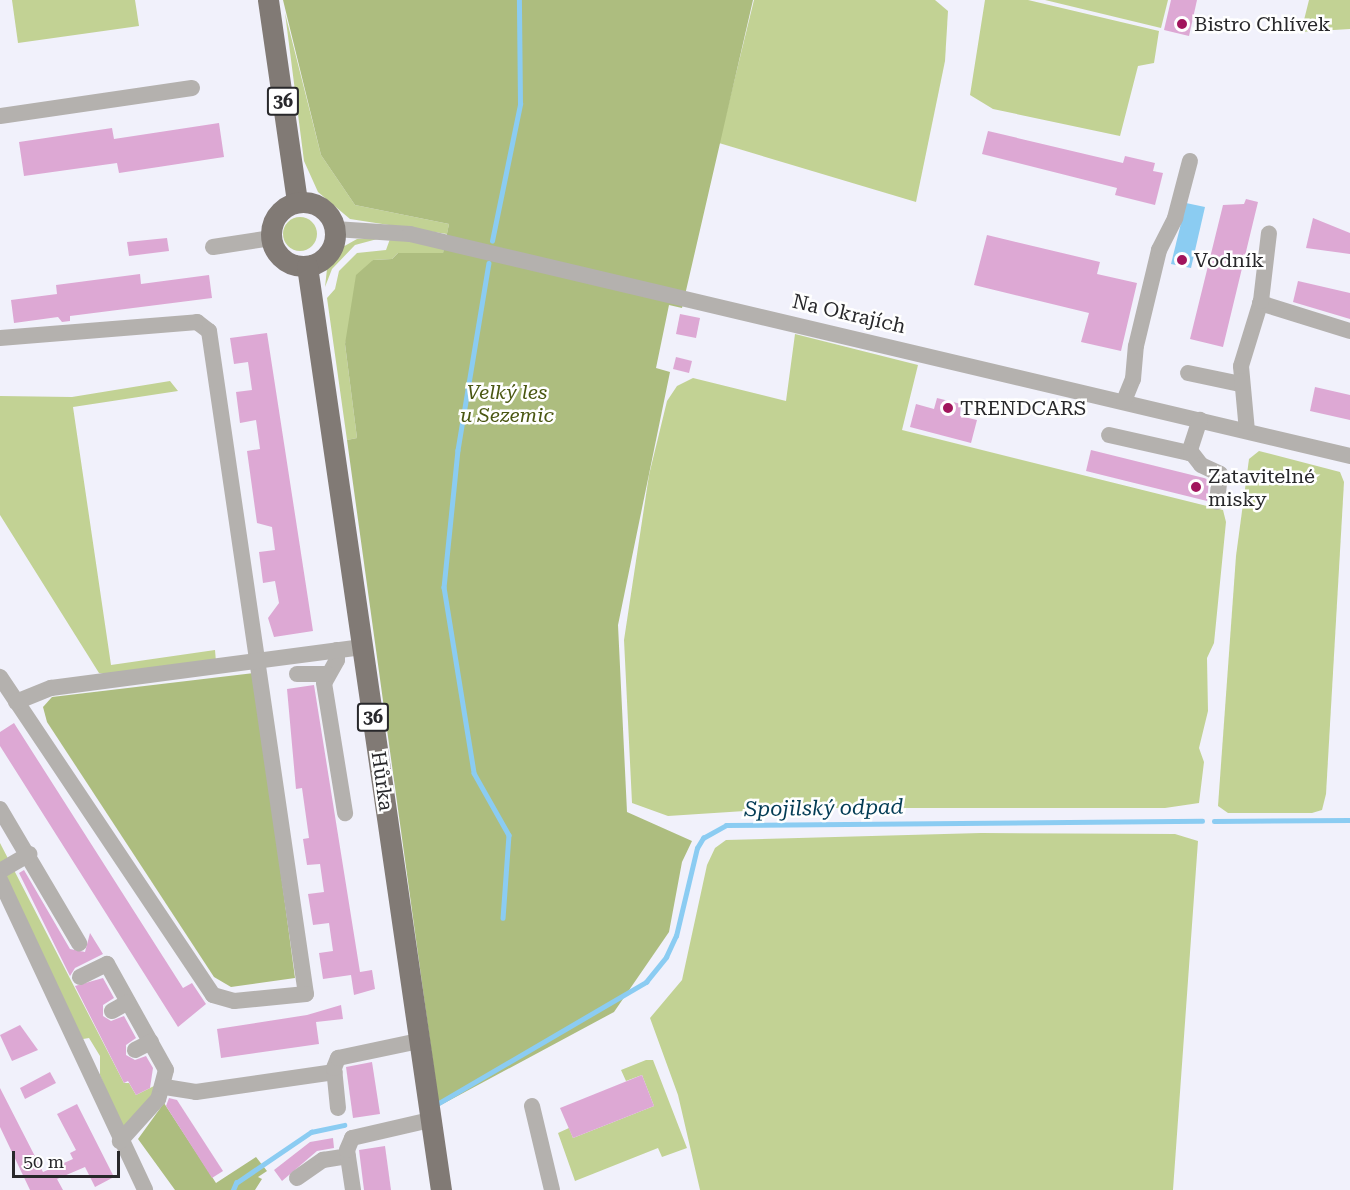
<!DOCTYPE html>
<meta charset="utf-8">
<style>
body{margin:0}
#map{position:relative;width:1350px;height:1190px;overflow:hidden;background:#f1f1fb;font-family:"Roboto Serif",serif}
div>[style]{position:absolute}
.green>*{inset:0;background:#c2d294}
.round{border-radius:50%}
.forest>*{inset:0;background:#adbd7f}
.water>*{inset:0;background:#8bccf2}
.stream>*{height:4.5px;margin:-2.25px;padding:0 2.25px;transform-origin:2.25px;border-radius:2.25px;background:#8bccf2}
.building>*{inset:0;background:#dda8d4}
.minor>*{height:16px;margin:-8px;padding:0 8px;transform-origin:8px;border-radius:8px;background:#b4b1ae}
.major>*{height:21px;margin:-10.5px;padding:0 10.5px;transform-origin:10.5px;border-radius:10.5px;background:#817a75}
.major>.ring{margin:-10.5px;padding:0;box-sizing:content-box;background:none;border:21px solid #817a75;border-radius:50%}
.dots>*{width:16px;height:16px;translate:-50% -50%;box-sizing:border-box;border:3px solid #fff;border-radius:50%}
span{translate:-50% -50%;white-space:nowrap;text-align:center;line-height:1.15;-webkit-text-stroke:5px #fff;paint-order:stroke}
.shield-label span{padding:2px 4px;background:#fff;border:2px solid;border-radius:4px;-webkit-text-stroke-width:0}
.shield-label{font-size:18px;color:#28282b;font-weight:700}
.poi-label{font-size:20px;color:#28282b}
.left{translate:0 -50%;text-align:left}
.street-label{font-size:20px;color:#28282b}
.park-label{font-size:20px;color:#4a5712;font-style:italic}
.water-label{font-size:21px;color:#033c55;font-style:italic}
.scale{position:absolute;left:12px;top:1151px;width:108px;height:27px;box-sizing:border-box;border:3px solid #28282b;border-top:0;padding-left:8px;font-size:18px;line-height:21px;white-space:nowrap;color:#28282b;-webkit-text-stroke:4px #fff;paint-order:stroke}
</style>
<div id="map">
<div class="green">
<div style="clip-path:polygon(12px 0,135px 0,139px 26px,18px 43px)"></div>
<div style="clip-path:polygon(754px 0,935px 0,948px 11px,945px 61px,916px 202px,719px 143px)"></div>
<div style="clip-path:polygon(985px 0,1028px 0,1159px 31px,1154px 63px,1138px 66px,1120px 136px,993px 109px,970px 95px)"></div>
<div style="clip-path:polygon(1045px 0,1168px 0,1161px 28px)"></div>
<div style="clip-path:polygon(1309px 0,1350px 0,1350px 29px,1301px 32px)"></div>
<div style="clip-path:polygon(285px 13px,321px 155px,355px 205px,449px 224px,447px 234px,350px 219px,318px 192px,304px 161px)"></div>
<div class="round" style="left:283px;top:217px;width:34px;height:34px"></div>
<div style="clip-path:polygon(381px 238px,355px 245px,332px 269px,325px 287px,327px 269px,341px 248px,357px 239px)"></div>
<div style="clip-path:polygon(390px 239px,445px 246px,443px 253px,398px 253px,392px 259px,373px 260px,345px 344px,357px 438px,347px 440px,327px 298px,335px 289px,339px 271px,357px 253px,386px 250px)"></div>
<div style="clip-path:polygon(795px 334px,918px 365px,902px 430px,1223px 510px,1226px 522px,1214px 643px,1207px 658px,1208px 711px,1199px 748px,1204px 762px,1199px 803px,1165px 808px,790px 808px,668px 816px,632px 803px,624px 640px,649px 475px,667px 401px,677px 386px,693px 378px,786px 401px)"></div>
<div style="clip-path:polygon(170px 381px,178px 391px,73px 407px,111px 665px,215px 650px,216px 662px,118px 676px,99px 673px,0 515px,0 396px,72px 397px)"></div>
<div style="clip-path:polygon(1259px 451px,1340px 472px,1344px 482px,1326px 794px,1322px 810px,1312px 813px,1228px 813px,1218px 806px,1236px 556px,1249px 459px)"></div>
<div style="clip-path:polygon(981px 833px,1175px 834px,1198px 841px,1173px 1190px,700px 1190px,678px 1095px,650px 1018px,682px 980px,707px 865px,715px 848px,726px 840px)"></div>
<div style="clip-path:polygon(0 843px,124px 1083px,129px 1083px,136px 1095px,156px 1085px,157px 1092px,133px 1124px,121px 1126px,100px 1075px,100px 1056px,89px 1038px,77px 1040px,0 864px)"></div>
<div style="clip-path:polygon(646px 1060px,653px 1060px,687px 1148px,662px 1157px,658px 1148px,575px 1181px,558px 1133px,569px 1128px,573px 1138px,654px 1106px,642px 1075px,626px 1081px,621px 1070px)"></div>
</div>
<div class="forest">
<div style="clip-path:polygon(283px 0,753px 0,682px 308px,669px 305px,656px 368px,670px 372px,618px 625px,627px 812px,692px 841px,682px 862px,669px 932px,614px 1012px,439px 1106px,347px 440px,357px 438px,345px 344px,356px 275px,373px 260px,392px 259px,398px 253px,443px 253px,449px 224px,355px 205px,321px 155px)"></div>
<div style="clip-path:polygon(254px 673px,295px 978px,231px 987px,214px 977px,47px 722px,43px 707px,52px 697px)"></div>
<div style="clip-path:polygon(164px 1103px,216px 1183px,256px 1157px,267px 1171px,258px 1177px,262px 1179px,255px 1190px,175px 1190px,138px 1139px)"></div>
</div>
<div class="water">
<div style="clip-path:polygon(1186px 203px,1205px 207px,1191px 268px,1171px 264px)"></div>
</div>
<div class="stream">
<div style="left:492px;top:241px;width:140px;rotate:-78.4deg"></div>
<div style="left:520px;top:104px;width:104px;rotate:-90.6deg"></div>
<div style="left:489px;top:263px;width:190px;rotate:99.4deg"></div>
<div style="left:458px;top:450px;width:138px;rotate:95.8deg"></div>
<div style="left:444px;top:587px;width:188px;rotate:80.8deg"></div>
<div style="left:474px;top:773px;width:71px;rotate:60.6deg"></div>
<div style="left:509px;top:835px;width:83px;rotate:94.1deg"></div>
<div style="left:1214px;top:821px;width:136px;rotate:-0.4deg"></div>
<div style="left:439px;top:1103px;width:240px;rotate:-30.3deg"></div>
<div style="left:646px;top:982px;width:32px;rotate:-51deg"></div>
<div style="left:666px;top:957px;width:23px;rotate:-65deg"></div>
<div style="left:676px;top:936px;width:90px;rotate:-76.6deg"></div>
<div style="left:697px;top:848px;width:12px;rotate:-59deg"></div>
<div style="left:703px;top:838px;width:26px;rotate:-29deg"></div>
<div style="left:726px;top:825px;width:476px;rotate:-0.5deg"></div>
<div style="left:233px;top:1190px;width:8px;rotate:-67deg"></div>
<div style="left:236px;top:1183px;width:91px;rotate:-34.2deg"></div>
<div style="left:311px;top:1132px;width:34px;rotate:-12deg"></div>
</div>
<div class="building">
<div style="clip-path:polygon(1171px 0,1197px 0,1189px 36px,1164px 30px)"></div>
<div style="clip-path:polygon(219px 123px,224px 157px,119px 173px,117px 163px,24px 176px,19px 142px,112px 128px,114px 139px)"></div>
<div style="clip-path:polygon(988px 131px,1123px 163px,1125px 156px,1155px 163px,1153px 171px,1163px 173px,1155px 205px,1115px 195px,1117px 188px,982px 154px)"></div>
<div style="clip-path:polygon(1246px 199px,1258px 202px,1223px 347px,1190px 339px,1223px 205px,1244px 204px)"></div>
<div style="clip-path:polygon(1313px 218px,1350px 233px,1350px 254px,1306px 248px)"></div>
<div style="clip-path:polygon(987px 235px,1100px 262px,1097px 274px,1137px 283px,1121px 351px,1081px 342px,1089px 313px,974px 285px)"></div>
<div style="clip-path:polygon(167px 238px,169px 251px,129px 256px,127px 242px)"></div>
<div style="clip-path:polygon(140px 274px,141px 284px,209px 275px,212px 298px,70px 316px,70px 321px,62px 322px,58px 317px,14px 323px,11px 300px,57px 294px,56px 285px)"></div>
<div style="clip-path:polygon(1298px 281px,1350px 293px,1350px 319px,1293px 302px)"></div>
<div style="clip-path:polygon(680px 314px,700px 318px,696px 338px,676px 334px)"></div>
<div style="clip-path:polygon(267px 333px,313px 631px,274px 637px,268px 618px,279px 603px,275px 581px,263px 583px,259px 552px,275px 550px,272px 527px,257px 523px,247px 451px,260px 449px,256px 420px,240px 423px,236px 392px,252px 390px,248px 362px,234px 364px,230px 338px)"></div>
<div style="clip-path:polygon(676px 357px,692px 361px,689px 373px,673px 369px)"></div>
<div style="clip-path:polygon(1315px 387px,1350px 395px,1350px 420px,1310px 411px)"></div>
<div style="clip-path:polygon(937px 398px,961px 404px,960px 416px,977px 420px,971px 443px,910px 427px,916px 404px,934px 409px)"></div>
<div style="clip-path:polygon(1091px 450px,1204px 478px,1209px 480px,1207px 501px,1086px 471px)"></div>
<div style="clip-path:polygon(314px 685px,360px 972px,372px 970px,375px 989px,354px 995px,351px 975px,323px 979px,319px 953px,333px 951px,329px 923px,313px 925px,308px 894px,324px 892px,320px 864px,307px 865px,303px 839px,309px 838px,302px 788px,296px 789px,287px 689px)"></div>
<div style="clip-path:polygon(14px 723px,183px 988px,192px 983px,206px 1004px,178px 1027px,0 746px,0 732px)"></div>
<div style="clip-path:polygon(24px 870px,70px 949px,85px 952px,90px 933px,103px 954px,75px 968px,70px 976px,19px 873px)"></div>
<div style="clip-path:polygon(103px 978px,114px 998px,103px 1005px,103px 1016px,111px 1021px,124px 1016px,136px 1038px,126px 1045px,126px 1055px,135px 1060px,146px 1056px,153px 1068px,150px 1088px,136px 1095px,128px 1081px,124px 1083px,75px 986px)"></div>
<div style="clip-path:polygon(341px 1005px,343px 1019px,316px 1022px,319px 1044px,221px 1058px,217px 1029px,307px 1015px)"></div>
<div style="clip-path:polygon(20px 1025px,38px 1050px,12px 1061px,0 1035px)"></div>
<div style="clip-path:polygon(372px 1062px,380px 1114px,353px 1118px,346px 1067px)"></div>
<div style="clip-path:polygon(50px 1072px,56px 1083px,25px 1099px,20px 1088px)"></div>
<div style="clip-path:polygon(642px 1075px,654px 1106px,573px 1138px,560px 1108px)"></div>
<div style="clip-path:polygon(0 1088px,43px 1172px,73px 1159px,70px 1153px,76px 1150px,57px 1114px,77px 1104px,114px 1177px,95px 1187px,85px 1167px,57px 1179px,63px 1190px,30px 1190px,0 1127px)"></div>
<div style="clip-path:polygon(169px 1098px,177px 1100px,223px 1171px,212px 1178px,166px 1106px)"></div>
<div style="clip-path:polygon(333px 1138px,334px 1148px,317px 1151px,282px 1181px,274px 1170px,310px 1142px)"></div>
<div style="clip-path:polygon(385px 1146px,391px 1190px,364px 1190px,359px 1150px)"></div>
</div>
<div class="minor">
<div style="left:0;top:116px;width:194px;rotate:-8.3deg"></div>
<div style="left:335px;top:229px;width:75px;rotate:3.8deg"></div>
<div style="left:410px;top:234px;width:966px;rotate:13.29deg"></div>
<div style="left:213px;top:247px;width:59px;rotate:-8.8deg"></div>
<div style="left:1260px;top:303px;width:94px;rotate:17.3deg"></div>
<div style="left:0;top:338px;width:198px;rotate:-4.6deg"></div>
<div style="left:197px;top:322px;width:15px;rotate:37deg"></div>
<div style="left:209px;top:331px;width:670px;rotate:81.68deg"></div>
<div style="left:306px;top:994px;width:72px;rotate:174.4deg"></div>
<div style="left:234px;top:1001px;width:22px;rotate:-164deg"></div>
<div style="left:213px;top:995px;width:383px;rotate:-123.8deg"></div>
<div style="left:1188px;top:373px;width:53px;rotate:11.9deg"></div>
<div style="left:1124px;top:401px;width:24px;rotate:-68deg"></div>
<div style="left:1133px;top:379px;width:33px;rotate:-85deg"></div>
<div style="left:1136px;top:346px;width:99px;rotate:-76.5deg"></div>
<div style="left:1159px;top:250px;width:36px;rotate:-63deg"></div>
<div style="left:1175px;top:218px;width:59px;rotate:-75.3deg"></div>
<div style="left:1247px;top:431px;width:65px;rotate:-95.3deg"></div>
<div style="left:1241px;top:366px;width:68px;rotate:-72.9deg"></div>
<div style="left:1261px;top:301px;width:68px;rotate:-83.3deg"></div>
<div style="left:1109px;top:435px;width:82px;rotate:12.7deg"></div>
<div style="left:1189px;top:453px;width:35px;rotate:-72deg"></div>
<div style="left:1191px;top:452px;width:16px;rotate:52deg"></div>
<div style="left:1201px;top:465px;width:21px;rotate:25deg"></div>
<div style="left:1220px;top:474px;width:28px;rotate:96deg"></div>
<div style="left:337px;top:650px;width:10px;rotate:90deg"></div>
<div style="left:337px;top:660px;width:26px;rotate:119deg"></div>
<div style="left:324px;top:683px;width:132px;rotate:80.8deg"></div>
<div style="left:297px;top:674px;width:31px"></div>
<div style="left:16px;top:702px;width:38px;rotate:-22deg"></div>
<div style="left:51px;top:688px;width:314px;rotate:-7.5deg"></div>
<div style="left:0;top:809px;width:156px;rotate:59.5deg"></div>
<div style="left:0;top:871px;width:34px;rotate:-30deg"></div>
<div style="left:0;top:880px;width:342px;rotate:64.9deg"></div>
<div style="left:80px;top:977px;width:30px;rotate:-26deg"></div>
<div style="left:107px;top:964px;width:121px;rotate:60.9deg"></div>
<div style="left:166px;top:1070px;width:30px;rotate:105deg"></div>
<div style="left:158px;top:1099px;width:57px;rotate:132.1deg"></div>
<div style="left:112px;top:1011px;width:18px;rotate:-29deg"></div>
<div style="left:135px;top:1050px;width:18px;rotate:-27deg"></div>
<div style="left:165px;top:1087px;width:31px;rotate:9deg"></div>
<div style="left:196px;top:1092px;width:140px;rotate:-8.2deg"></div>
<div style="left:532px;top:1106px;width:86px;rotate:76.6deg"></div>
<div style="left:338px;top:1108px;width:40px;rotate:-95.7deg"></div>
<div style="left:334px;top:1068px;width:11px;rotate:-68deg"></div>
<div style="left:338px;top:1058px;width:83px;rotate:-11.9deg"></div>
<div style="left:297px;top:1178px;width:32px;rotate:-35deg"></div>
<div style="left:323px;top:1160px;width:25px;rotate:-9deg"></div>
<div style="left:353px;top:1190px;width:40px;rotate:-98.5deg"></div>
<div style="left:347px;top:1150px;width:13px;rotate:-67deg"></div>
<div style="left:352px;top:1138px;width:80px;rotate:-13deg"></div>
</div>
<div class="major">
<div style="left:268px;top:0;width:204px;rotate:81.8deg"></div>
<div class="ring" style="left:271px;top:202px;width:43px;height:43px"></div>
<div style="left:307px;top:266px;width:934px;rotate:81.75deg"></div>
</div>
<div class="dots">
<div style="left:1182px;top:24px;background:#a1155d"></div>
<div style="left:1182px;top:260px;background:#a1155d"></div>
<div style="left:948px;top:408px;background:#a1155d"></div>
<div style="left:1196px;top:487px;background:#a1155d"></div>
</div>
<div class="shield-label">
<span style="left:283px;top:101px">36</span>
<span style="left:373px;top:717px">36</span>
</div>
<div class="poi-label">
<span class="left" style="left:1194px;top:24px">Bistro Chlívek</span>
<span class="left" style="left:1194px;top:260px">Vodník</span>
<span class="left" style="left:960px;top:408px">TRENDCARS</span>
<span class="left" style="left:1208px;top:488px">Zatavitelné<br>misky</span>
</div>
<div class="street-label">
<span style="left:849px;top:314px;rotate:13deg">Na Okrajích</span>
<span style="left:382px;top:781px;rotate:82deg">Hůrka</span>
</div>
<div class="park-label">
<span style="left:507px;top:404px">Velký les<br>u Sezemic</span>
</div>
<div class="water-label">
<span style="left:824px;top:808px;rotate:-1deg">Spojilský odpad</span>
</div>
<div class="scale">50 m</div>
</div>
